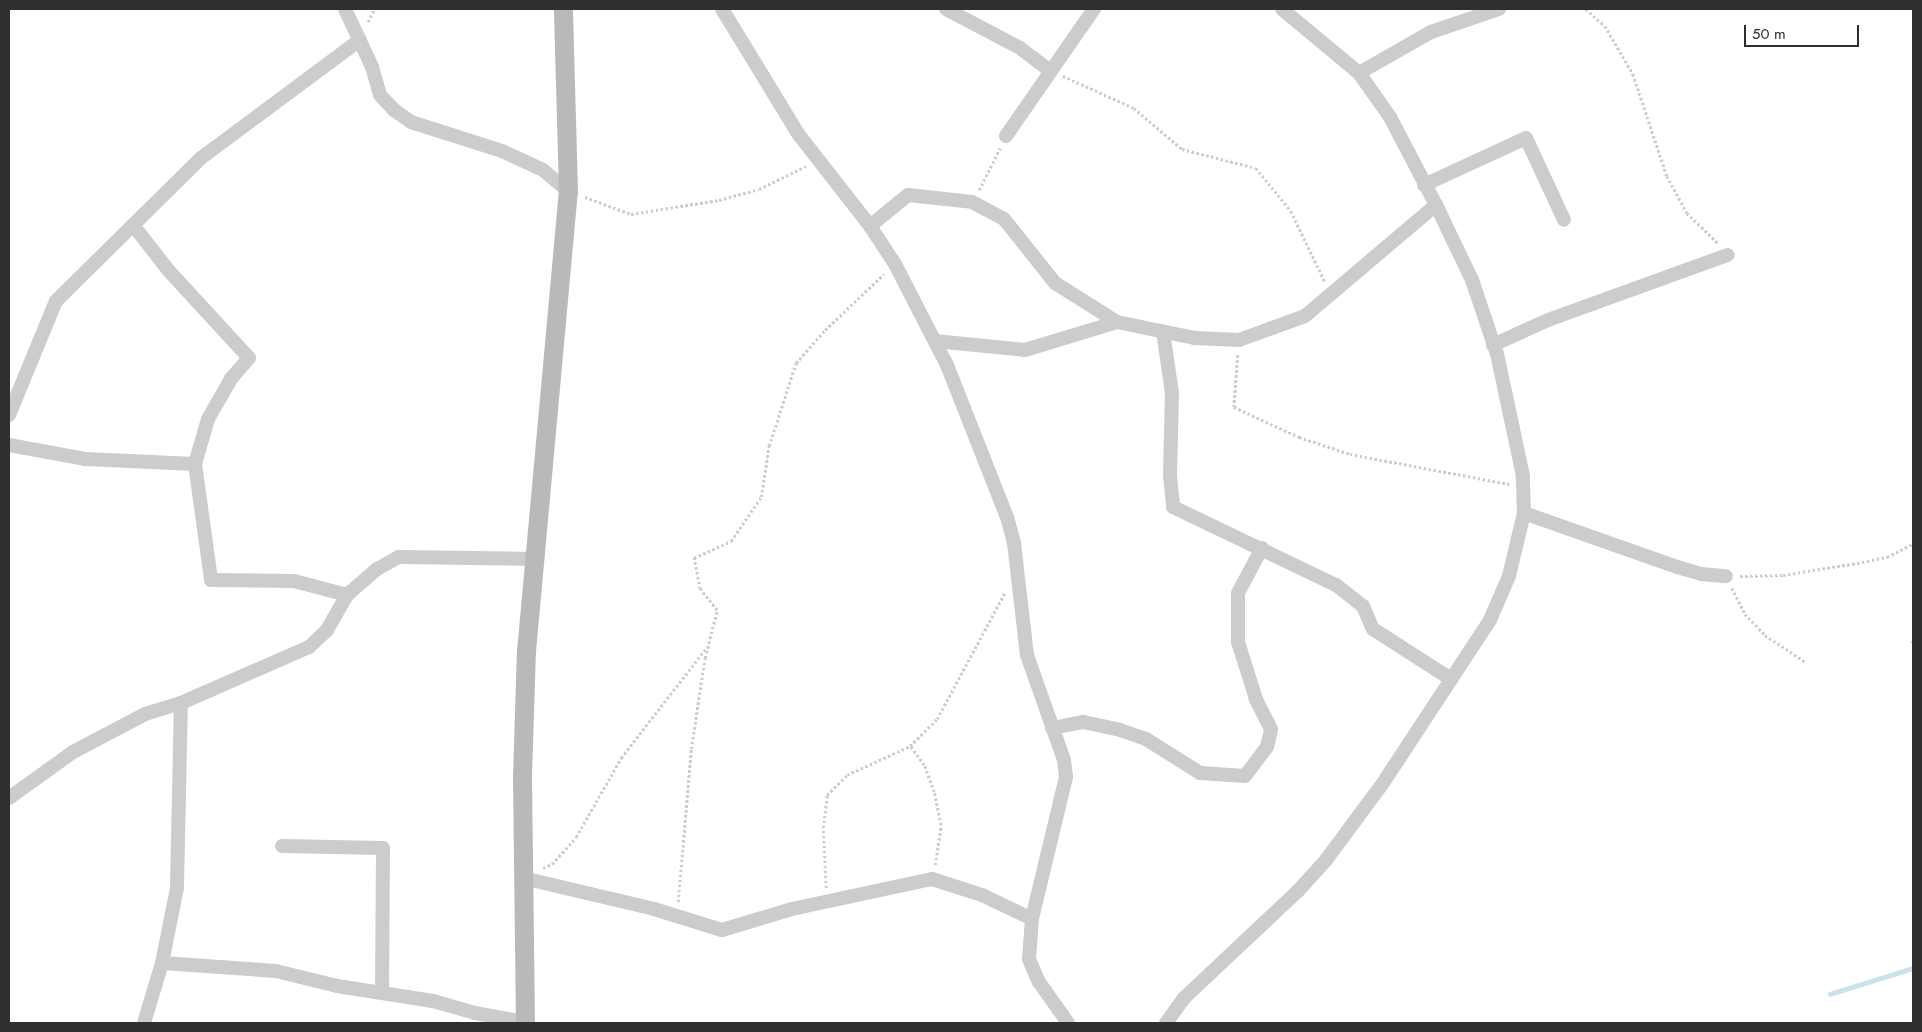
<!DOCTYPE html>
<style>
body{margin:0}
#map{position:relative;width:1922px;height:1032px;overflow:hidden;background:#fff;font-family:Jost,sans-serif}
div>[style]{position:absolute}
.stream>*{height:4.5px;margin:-2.25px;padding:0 2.25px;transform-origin:2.25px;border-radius:2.25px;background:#c9e2ec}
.path>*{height:2.5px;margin-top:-1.25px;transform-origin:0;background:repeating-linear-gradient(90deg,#ccc 0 2.5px,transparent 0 5px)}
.minor>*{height:14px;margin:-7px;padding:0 7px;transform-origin:7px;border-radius:7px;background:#ccc}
.secondary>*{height:19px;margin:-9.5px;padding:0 9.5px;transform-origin:9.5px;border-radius:9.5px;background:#b9b9b9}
span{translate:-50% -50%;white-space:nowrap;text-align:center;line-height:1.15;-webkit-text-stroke:5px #fff;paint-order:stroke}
.frame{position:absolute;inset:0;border:10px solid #2f2f2f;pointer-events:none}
.scale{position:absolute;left:1744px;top:25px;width:115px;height:22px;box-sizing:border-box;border:2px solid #2f2f2f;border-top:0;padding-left:6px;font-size:15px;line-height:18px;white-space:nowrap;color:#2f2f2f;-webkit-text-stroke:4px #fff;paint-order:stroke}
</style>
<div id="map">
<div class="stream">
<div style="left:1830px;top:994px;width:87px;rotate:-17.4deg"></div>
</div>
<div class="path">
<div style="left:1586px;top:9px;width:25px;rotate:42deg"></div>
<div style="left:1605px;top:26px;width:56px;rotate:59.7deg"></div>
<div style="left:1633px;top:74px;width:108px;rotate:71.6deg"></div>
<div style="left:1667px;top:176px;width:42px;rotate:61.6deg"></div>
<div style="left:1687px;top:213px;width:43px;rotate:44.1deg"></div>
<div style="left:368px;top:22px;width:14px;rotate:-65deg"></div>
<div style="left:1063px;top:76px;width:78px;rotate:24.3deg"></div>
<div style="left:1134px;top:108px;width:63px;rotate:40.5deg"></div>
<div style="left:1182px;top:149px;width:76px;rotate:14.4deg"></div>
<div style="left:1256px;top:168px;width:55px;rotate:50.9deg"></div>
<div style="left:1291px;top:211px;width:79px;rotate:64.4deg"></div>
<div style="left:979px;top:190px;width:47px;rotate:-63.4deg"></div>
<div style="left:585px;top:197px;width:49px;rotate:20.3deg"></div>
<div style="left:631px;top:214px;width:89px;rotate:-9deg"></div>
<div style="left:719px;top:200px;width:41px;rotate:-15.4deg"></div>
<div style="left:759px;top:189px;width:52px;rotate:-26.1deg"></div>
<div style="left:1238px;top:355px;width:52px;rotate:94.4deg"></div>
<div style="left:1234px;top:407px;width:72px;rotate:24.8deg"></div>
<div style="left:1299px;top:437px;width:54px;rotate:18.4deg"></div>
<div style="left:1350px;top:454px;width:162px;rotate:10.7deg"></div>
<div style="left:1740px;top:576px;width:43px;rotate:-1.3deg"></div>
<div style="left:1783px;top:575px;width:75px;rotate:-9.2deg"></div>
<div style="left:1857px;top:563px;width:31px;rotate:-11deg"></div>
<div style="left:1887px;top:557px;width:29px;rotate:-27deg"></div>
<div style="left:1732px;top:588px;width:29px;rotate:63deg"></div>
<div style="left:1745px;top:614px;width:29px;rotate:46deg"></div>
<div style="left:1765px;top:635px;width:50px;rotate:33.7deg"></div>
<div style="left:1912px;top:643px;width:4px;rotate:-76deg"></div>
<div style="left:935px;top:865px;width:40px;rotate:-81.5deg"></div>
<div style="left:941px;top:825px;width:34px;rotate:-102deg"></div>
<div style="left:934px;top:792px;width:29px;rotate:-110deg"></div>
<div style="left:924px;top:765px;width:24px;rotate:-126deg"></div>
<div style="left:910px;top:746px;width:38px;rotate:-45deg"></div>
<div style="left:937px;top:719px;width:144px;rotate:-61.8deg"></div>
<div style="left:543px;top:868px;width:10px;rotate:-24deg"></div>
<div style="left:552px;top:864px;width:36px;rotate:-48deg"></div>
<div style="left:576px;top:837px;width:91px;rotate:-60.3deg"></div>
<div style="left:621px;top:758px;width:140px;rotate:-52.2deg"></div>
<div style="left:826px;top:888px;width:60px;rotate:-92.9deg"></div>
<div style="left:823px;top:828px;width:33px;rotate:-83deg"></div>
<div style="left:827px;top:795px;width:28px;rotate:-45deg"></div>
<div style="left:847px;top:775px;width:69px;rotate:-24.7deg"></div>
<div style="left:678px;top:902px;width:154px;rotate:-85.1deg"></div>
<div style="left:691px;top:749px;width:92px;rotate:-81.3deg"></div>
<div style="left:705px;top:658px;width:49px;rotate:-76deg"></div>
<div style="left:717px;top:610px;width:27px;rotate:-129deg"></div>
<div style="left:700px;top:589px;width:32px;rotate:-101deg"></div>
<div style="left:694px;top:558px;width:41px;rotate:-24.7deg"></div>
<div style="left:731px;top:541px;width:53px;rotate:-55.7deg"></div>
<div style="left:761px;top:497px;width:52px;rotate:-81.1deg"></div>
<div style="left:769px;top:446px;width:87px;rotate:-72deg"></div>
<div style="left:796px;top:363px;width:44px;rotate:-48.7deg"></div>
<div style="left:825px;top:330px;width:81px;rotate:-43.5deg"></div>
</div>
<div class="minor">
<div style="left:345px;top:9px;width:64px;rotate:65deg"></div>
<div style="left:372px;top:67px;width:29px;rotate:74deg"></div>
<div style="left:380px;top:95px;width:21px;rotate:47deg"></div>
<div style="left:394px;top:110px;width:21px;rotate:35deg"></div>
<div style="left:411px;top:122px;width:96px;rotate:17.7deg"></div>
<div style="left:502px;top:151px;width:45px;rotate:24.9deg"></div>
<div style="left:543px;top:170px;width:33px;rotate:40deg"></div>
<div style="left:722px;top:9px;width:148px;rotate:58.6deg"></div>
<div style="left:799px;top:135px;width:115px;rotate:52deg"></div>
<div style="left:870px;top:226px;width:45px;rotate:56.7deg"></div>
<div style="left:895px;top:264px;width:114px;rotate:62.8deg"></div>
<div style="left:947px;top:365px;width:163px;rotate:68.5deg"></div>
<div style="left:1007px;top:517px;width:27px;rotate:75deg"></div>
<div style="left:1014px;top:543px;width:113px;rotate:83.4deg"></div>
<div style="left:1027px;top:655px;width:111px;rotate:70.6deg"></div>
<div style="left:1064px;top:760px;width:17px;rotate:83deg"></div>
<div style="left:1066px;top:777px;width:146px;rotate:103.5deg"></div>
<div style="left:1032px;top:919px;width:40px;rotate:94.3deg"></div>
<div style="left:1029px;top:959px;width:25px;rotate:67deg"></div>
<div style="left:1039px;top:982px;width:50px;rotate:54.7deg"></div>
<div style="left:946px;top:9px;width:84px;rotate:27.8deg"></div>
<div style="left:1020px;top:48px;width:38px;rotate:37deg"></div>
<div style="left:1359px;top:73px;width:83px;rotate:-29.7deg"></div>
<div style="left:1431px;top:32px;width:72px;rotate:-18.7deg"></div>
<div style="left:1006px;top:136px;width:155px;rotate:-55.3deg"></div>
<div style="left:1424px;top:185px;width:112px;rotate:-24.7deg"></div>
<div style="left:1526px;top:138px;width:90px;rotate:65.1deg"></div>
<div style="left:133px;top:225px;width:58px;rotate:52deg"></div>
<div style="left:169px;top:271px;width:118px;rotate:47.4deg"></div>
<div style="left:249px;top:358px;width:28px;rotate:131deg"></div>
<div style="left:231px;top:379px;width:46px;rotate:119.9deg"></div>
<div style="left:208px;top:419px;width:47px;rotate:106.1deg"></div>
<div style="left:195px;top:464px;width:117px;rotate:82.1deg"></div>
<div style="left:211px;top:580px;width:83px;rotate:0.7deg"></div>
<div style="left:294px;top:581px;width:55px;rotate:14.8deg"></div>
<div style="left:870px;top:226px;width:49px;rotate:-39.2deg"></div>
<div style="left:908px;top:195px;width:64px;rotate:6.2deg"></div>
<div style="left:972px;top:202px;width:36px;rotate:28deg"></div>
<div style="left:1004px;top:219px;width:82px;rotate:51.4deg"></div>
<div style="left:1055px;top:283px;width:73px;rotate:32.2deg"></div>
<div style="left:1117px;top:322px;width:80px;rotate:11.6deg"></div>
<div style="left:1195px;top:338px;width:44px;rotate:2.6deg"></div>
<div style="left:1239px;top:340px;width:70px;rotate:-20deg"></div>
<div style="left:1305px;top:316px;width:172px;rotate:-40.3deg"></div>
<div style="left:1163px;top:332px;width:62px;rotate:81.6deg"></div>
<div style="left:1172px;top:393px;width:83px;rotate:91.4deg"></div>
<div style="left:1170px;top:476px;width:31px;rotate:84deg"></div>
<div style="left:1173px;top:507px;width:181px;rotate:25.6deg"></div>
<div style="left:1336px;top:585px;width:34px;rotate:38deg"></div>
<div style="left:1363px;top:606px;width:25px;rotate:67deg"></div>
<div style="left:1373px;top:629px;width:93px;rotate:32.7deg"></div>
<div style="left:935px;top:341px;width:90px;rotate:5.7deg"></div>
<div style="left:1025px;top:350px;width:96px;rotate:-16.9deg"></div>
<div style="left:1493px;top:345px;width:60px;rotate:-24.4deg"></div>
<div style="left:1548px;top:320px;width:191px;rotate:-19.9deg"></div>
<div style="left:9px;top:415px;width:123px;rotate:-67.6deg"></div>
<div style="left:56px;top:301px;width:204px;rotate:-44.6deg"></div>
<div style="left:201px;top:158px;width:198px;rotate:-36.6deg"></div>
<div style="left:9px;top:445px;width:77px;rotate:10.4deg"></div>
<div style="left:85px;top:459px;width:110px;rotate:2.6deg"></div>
<div style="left:1524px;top:513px;width:162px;rotate:19.4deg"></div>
<div style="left:1677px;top:567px;width:25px;rotate:16deg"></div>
<div style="left:1701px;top:574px;width:25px;rotate:5deg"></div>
<div style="left:1052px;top:728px;width:32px;rotate:-11deg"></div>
<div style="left:1083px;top:722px;width:38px;rotate:12deg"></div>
<div style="left:1120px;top:730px;width:28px;rotate:19deg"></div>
<div style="left:1146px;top:739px;width:64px;rotate:32.2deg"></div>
<div style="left:1200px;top:773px;width:45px;rotate:3.8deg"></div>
<div style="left:1245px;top:776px;width:36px;rotate:-53deg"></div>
<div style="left:1267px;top:747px;width:18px;rotate:-77deg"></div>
<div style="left:1271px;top:729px;width:34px;rotate:-117deg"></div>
<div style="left:1256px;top:699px;width:60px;rotate:-107.5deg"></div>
<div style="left:1238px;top:642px;width:49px;rotate:-90deg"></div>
<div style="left:1238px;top:593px;width:51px;rotate:-61.9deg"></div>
<div style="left:9px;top:798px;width:79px;rotate:-35.7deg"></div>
<div style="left:73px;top:752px;width:81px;rotate:-27.8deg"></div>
<div style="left:145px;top:714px;width:38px;rotate:-17deg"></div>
<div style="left:181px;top:703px;width:140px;rotate:-23.6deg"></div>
<div style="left:309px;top:647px;width:25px;rotate:-43deg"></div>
<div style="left:327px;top:630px;width:40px;rotate:-60.3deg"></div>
<div style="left:347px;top:595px;width:40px;rotate:-41deg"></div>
<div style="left:377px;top:569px;width:25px;rotate:-29deg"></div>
<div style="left:399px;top:557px;width:137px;rotate:0.8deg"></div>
<div style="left:282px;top:846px;width:101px;rotate:1.1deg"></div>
<div style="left:383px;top:848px;width:143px;rotate:90.4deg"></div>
<div style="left:523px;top:878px;width:135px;rotate:13.3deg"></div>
<div style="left:654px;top:909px;width:71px;rotate:17.2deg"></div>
<div style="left:722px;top:930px;width:73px;rotate:-16.7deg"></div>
<div style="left:792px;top:909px;width:143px;rotate:-12.1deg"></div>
<div style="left:932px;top:879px;width:52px;rotate:17.7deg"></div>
<div style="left:982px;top:895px;width:55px;rotate:25.6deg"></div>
<div style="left:162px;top:963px;width:114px;rotate:4deg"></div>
<div style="left:276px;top:971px;width:63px;rotate:13.8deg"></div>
<div style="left:337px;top:986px;width:97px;rotate:8.9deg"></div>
<div style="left:433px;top:1001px;width:44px;rotate:15.9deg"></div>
<div style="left:475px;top:1013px;width:51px;rotate:10.2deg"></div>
<div style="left:144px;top:1023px;width:63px;rotate:-73.3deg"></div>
<div style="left:162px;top:963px;width:76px;rotate:-78.7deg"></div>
<div style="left:177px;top:888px;width:185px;rotate:-88.8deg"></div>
<div style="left:1166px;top:1023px;width:31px;rotate:-54deg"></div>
<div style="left:1184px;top:998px;width:156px;rotate:-43.2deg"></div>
<div style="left:1298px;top:891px;width:42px;rotate:-47.9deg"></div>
<div style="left:1326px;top:860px;width:96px;rotate:-53.5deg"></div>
<div style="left:1383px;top:783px;width:195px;rotate:-56.7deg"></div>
<div style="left:1490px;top:620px;width:48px;rotate:-66.6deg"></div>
<div style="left:1509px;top:576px;width:65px;rotate:-76.6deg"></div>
<div style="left:1524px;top:513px;width:37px;rotate:-92deg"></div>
<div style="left:1523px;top:476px;width:125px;rotate:-102deg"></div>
<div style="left:1497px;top:354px;width:78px;rotate:-108.7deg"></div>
<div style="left:1472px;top:280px;width:83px;rotate:-115.6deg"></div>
<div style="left:1436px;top:205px;width:99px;rotate:-117.6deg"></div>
<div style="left:1390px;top:117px;width:54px;rotate:-125.2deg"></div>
<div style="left:1359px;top:73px;width:100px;rotate:-140.3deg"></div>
</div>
<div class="secondary">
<div style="left:525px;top:1023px;width:247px;rotate:-90.7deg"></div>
<div style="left:522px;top:776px;width:125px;rotate:-88.2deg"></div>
<div style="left:526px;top:651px;width:462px;rotate:-84.8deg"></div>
<div style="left:568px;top:191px;width:182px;rotate:-91.6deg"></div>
</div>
<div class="frame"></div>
<div class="scale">50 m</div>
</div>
